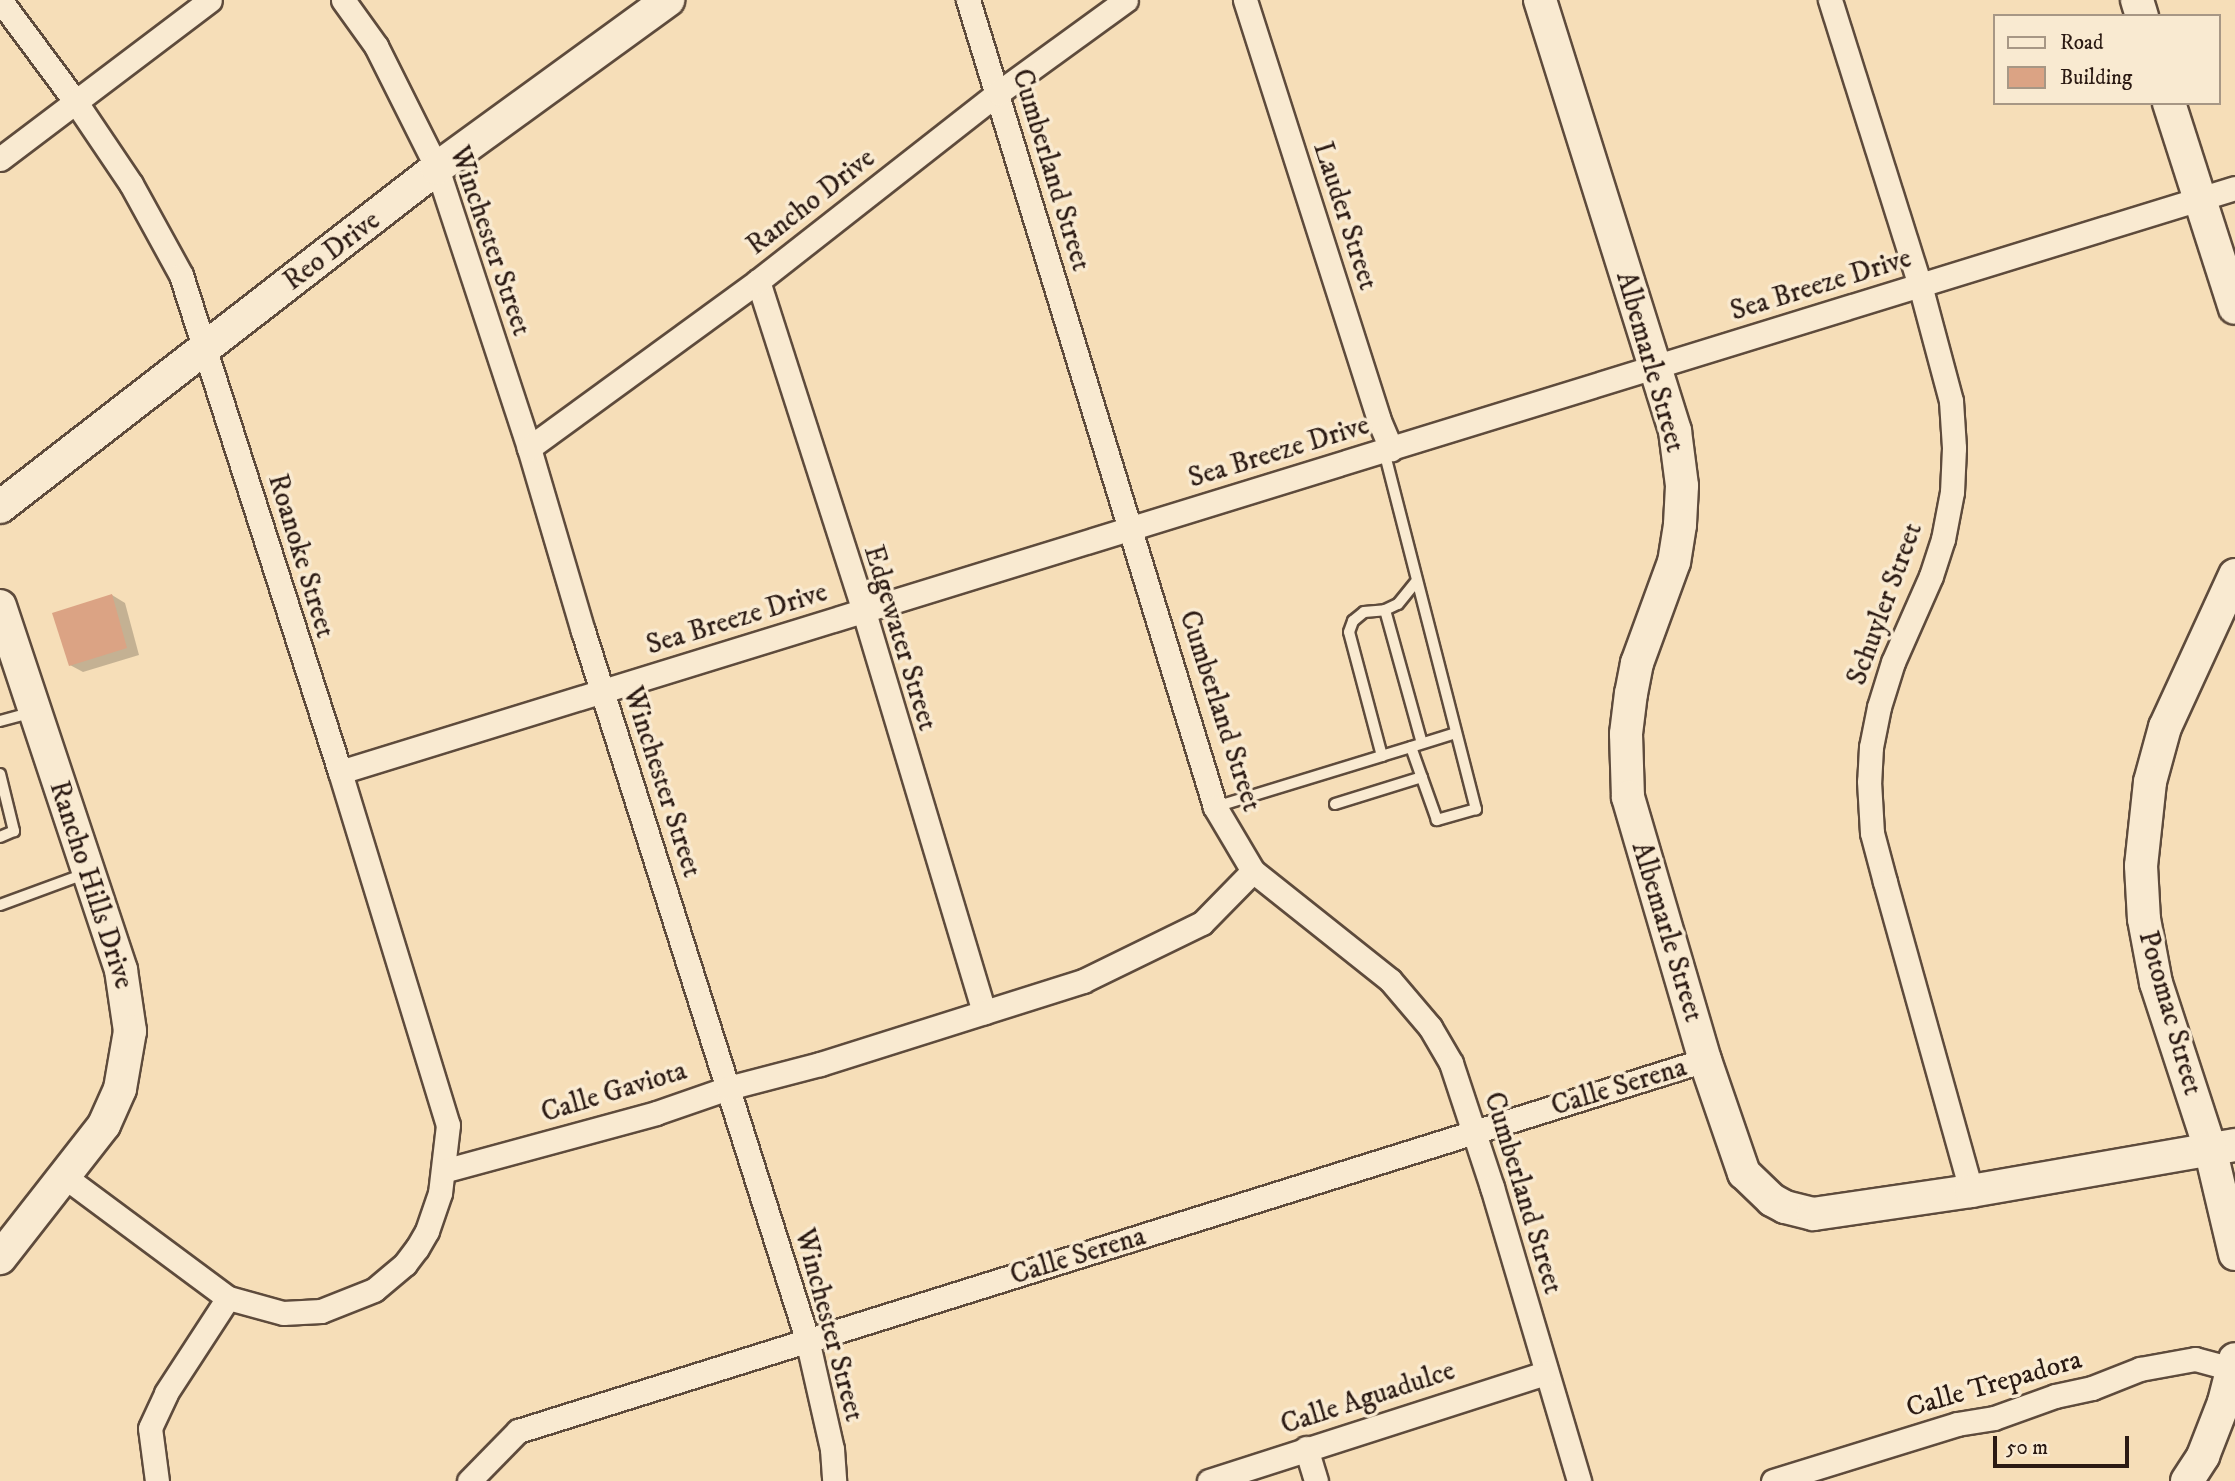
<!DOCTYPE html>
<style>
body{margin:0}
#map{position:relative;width:2235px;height:1481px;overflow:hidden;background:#f6deb8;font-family:"IM FELL DW Pica",serif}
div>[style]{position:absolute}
.shadow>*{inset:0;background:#0003}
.building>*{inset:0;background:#dba384}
.roads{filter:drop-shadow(2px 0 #5e4b3c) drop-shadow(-2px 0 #5e4b3c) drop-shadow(0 2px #5e4b3c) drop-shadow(0 -2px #5e4b3c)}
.lane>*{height:10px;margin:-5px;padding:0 5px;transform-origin:5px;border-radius:5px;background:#f9ead1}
.street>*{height:23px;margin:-11.5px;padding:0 11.5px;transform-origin:11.5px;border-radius:11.5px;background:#f9ead1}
.secondary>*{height:32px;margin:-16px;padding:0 16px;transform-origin:16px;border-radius:16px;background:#f9ead1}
span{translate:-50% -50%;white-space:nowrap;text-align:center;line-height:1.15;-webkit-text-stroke:7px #f9ead1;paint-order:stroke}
.street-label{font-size:28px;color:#2b1a13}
.legend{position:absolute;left:1993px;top:14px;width:228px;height:91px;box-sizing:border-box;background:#f9ead1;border:2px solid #a79785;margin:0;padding:9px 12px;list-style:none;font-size:21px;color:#2b1a13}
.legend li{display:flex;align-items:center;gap:14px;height:35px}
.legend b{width:35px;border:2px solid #a79785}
.scale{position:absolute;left:1993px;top:1436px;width:136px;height:32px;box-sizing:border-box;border:4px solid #2b1a13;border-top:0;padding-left:9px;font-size:21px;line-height:24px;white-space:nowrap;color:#2b1a13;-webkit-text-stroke:5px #f9ead1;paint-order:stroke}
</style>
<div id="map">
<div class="shadow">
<div style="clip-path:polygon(112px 595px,125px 603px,139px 655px,83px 672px,70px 665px)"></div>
</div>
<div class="building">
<div style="clip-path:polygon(112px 594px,127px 648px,69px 666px,52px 613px)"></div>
</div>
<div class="roads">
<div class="lane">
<div style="left:1384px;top:451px;width:370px;rotate:75.6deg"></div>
<div style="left:1476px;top:809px;width:41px;rotate:164.2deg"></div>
<div style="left:1437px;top:820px;width:77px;rotate:-109.6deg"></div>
<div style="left:1411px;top:747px;width:47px;rotate:-17.3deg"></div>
<div style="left:1385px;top:610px;width:14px;rotate:-25deg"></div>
<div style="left:1398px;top:604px;width:28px;rotate:-51deg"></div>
<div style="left:0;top:721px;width:34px;rotate:-15deg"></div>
<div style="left:1411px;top:747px;width:30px;rotate:163deg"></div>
<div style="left:1382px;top:756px;width:128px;rotate:-104.9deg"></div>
<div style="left:1349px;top:632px;width:12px;rotate:-70deg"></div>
<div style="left:1353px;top:621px;width:14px;rotate:-39deg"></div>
<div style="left:1364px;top:612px;width:21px;rotate:-5deg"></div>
<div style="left:1385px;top:610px;width:138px;rotate:74.5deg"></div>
<div style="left:0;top:774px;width:59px;rotate:76.2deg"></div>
<div style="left:14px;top:831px;width:15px;rotate:157deg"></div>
<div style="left:1335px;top:804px;width:91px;rotate:-17.2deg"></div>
<div style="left:1215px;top:807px;width:175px;rotate:-17deg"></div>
<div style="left:0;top:905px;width:93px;rotate:-20.2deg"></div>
</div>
<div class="street">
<div style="left:0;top:0;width:126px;rotate:53.4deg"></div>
<div style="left:75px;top:101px;width:100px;rotate:56deg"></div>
<div style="left:131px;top:184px;width:104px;rotate:61.2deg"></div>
<div style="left:181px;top:275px;width:522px;rotate:72.26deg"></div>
<div style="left:340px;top:772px;width:369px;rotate:73deg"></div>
<div style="left:448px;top:1125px;width:68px;rotate:96.7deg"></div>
<div style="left:440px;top:1193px;width:40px;rotate:108.9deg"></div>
<div style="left:427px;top:1231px;width:20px;rotate:120deg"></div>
<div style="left:417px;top:1248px;width:20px;rotate:127deg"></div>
<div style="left:405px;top:1264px;width:40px;rotate:140deg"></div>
<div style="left:374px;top:1290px;width:57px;rotate:158.4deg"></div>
<div style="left:321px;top:1311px;width:38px;rotate:177deg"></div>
<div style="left:283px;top:1313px;width:57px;rotate:-164.7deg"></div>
<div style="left:228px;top:1298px;width:203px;rotate:-143.4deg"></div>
<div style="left:343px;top:0;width:57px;rotate:54.3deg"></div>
<div style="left:376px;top:46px;width:136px;rotate:63.4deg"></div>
<div style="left:437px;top:168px;width:295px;rotate:71.8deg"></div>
<div style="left:529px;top:448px;width:191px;rotate:73.6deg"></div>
<div style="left:583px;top:631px;width:743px;rotate:72.44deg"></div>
<div style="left:807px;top:1339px;width:113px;rotate:77.2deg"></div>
<div style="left:832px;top:1449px;width:32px;rotate:86deg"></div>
<div style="left:968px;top:0;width:844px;rotate:72.98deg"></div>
<div style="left:1215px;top:807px;width:74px;rotate:59.3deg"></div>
<div style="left:1253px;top:871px;width:175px;rotate:38.5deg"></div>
<div style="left:1390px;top:980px;width:62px;rotate:49.6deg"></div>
<div style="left:1430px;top:1027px;width:42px;rotate:59.7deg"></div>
<div style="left:1451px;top:1063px;width:131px;rotate:71.7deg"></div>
<div style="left:1492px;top:1187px;width:307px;rotate:73.5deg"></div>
<div style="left:1245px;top:0;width:439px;rotate:72.3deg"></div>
<div style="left:1378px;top:418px;width:34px;rotate:67deg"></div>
<div style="left:1830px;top:0;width:299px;rotate:72.5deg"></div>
<div style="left:1920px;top:285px;width:120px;rotate:75deg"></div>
<div style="left:1951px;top:401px;width:47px;rotate:86.3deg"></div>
<div style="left:1954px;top:448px;width:44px;rotate:92.6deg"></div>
<div style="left:1952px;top:492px;width:48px;rotate:100.8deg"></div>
<div style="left:1943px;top:539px;width:39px;rotate:108deg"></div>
<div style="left:1931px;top:576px;width:94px;rotate:113.8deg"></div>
<div style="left:1893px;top:662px;width:47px;rotate:107.3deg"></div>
<div style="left:1879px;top:707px;width:41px;rotate:101.3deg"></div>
<div style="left:1871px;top:747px;width:34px;rotate:93deg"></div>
<div style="left:1869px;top:781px;width:52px;rotate:86.7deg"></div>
<div style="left:1872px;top:833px;width:51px;rotate:75.1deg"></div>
<div style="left:1885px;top:882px;width:321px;rotate:74.4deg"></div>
<div style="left:0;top:159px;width:263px;rotate:-37.1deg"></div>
<div style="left:758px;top:281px;width:348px;rotate:72.2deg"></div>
<div style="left:864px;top:612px;width:418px;rotate:73.3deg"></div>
<div style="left:529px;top:448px;width:283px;rotate:-36.1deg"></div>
<div style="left:758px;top:281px;width:305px;rotate:-38.1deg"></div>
<div style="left:998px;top:93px;width:158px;rotate:-36deg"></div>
<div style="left:340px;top:772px;width:1983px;rotate:-17.13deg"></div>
<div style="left:443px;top:1171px;width:221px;rotate:-15.2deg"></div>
<div style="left:656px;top:1113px;width:76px;rotate:-19.1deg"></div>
<div style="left:728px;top:1088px;width:95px;rotate:-14.6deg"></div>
<div style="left:820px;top:1064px;width:276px;rotate:-17.5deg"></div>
<div style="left:1083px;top:981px;width:132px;rotate:-26deg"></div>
<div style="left:1202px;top:923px;width:73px;rotate:-45.6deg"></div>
<div style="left:1306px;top:1448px;width:34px;rotate:73deg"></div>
<div style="left:157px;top:1481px;width:53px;rotate:-97.5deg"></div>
<div style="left:150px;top:1428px;width:38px;rotate:-65deg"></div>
<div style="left:166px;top:1393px;width:113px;rotate:-56.9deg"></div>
<div style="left:469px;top:1481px;width:70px;rotate:-45.6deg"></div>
<div style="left:518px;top:1431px;width:1244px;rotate:-17.36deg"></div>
<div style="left:1209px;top:1481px;width:354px;rotate:-17.8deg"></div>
<div style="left:1773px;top:1481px;width:193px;rotate:-17.2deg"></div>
<div style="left:1957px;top:1424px;width:37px;rotate:-9deg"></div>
<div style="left:1994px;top:1418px;width:65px;rotate:-19.8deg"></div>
<div style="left:2055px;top:1396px;width:38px;rotate:-12deg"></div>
<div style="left:2092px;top:1388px;width:52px;rotate:-21.6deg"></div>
<div style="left:2140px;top:1369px;width:56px;rotate:-10.3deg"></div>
<div style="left:2195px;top:1359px;width:39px;rotate:15deg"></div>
</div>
<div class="secondary">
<div style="left:1540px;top:0;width:452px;rotate:72.6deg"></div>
<div style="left:1675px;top:431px;width:55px;rotate:82.7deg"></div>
<div style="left:1682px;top:486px;width:39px;rotate:93deg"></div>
<div style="left:1680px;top:525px;width:37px;rotate:99deg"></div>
<div style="left:1674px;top:562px;width:108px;rotate:110.1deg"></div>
<div style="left:1637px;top:663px;width:31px;rotate:101deg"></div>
<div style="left:1631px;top:693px;width:41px;rotate:97deg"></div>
<div style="left:1626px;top:734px;width:63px;rotate:88.2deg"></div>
<div style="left:1628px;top:797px;width:274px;rotate:73.7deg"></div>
<div style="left:1705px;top:1060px;width:120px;rotate:71deg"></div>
<div style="left:1744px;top:1173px;width:39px;rotate:44deg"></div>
<div style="left:1772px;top:1200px;width:15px;rotate:28deg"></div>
<div style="left:1785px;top:1207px;width:29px;rotate:14deg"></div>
<div style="left:1813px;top:1214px;width:160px;rotate:-8.3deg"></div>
<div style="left:1971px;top:1191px;width:268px;rotate:-9.9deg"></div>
<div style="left:2137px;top:0;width:17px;rotate:73deg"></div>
<div style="left:2169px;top:103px;width:215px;rotate:72.2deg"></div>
<div style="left:0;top:507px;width:553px;rotate:-37.8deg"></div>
<div style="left:437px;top:168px;width:286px;rotate:-36deg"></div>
<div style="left:2235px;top:575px;width:167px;rotate:114.7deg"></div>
<div style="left:2165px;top:727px;width:57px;rotate:105.3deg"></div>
<div style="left:2150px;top:782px;width:84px;rotate:96.1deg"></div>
<div style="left:2141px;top:866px;width:53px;rotate:86.8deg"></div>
<div style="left:2144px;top:919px;width:65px;rotate:79.4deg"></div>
<div style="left:2156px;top:983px;width:174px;rotate:71.9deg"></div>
<div style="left:2210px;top:1148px;width:109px;rotate:76.7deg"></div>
<div style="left:0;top:606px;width:384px;rotate:71.6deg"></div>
<div style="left:121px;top:970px;width:62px;rotate:81.6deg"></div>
<div style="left:130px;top:1031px;width:59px;rotate:99.8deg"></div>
<div style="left:120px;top:1089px;width:39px;rotate:114deg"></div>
<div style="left:104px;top:1125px;width:169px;rotate:128deg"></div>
<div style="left:2187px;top:1481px;width:30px;rotate:-57deg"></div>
<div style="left:2203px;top:1456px;width:58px;rotate:-68.7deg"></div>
<div style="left:2224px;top:1402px;width:44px;rotate:-75.7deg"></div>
</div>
</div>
<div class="street-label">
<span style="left:1051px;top:170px;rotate:73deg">Cumberland Street</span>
<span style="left:811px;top:202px;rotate:-38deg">Rancho Drive</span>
<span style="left:1345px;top:216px;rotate:72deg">Lauder Street</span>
<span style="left:490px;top:241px;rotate:71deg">Winchester Street</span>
<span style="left:332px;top:251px;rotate:-37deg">Reo Drive</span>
<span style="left:1821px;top:285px;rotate:-17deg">Sea Breeze Drive</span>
<span style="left:1650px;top:362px;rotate:74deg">Albemarle Street</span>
<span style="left:1279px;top:452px;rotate:-17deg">Sea Breeze Drive</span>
<span style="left:301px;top:556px;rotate:73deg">Roanoke Street</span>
<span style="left:1885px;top:604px;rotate:-70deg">Schuyler Street</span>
<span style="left:737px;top:619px;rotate:-17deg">Sea Breeze Drive</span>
<span style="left:900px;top:638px;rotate:73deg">Edgewater Street</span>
<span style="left:1220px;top:711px;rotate:72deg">Cumberland Street</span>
<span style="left:662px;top:782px;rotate:72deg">Winchester Street</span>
<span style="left:91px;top:885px;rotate:72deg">Rancho Hills Drive</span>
<span style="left:1667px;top:932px;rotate:73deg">Albemarle Street</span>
<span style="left:2170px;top:1013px;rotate:74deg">Potomac Street</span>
<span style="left:1619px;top:1087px;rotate:-17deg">Calle Serena</span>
<span style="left:614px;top:1092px;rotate:-17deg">Calle Gaviota</span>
<span style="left:1523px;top:1193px;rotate:73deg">Cumberland Street</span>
<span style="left:1078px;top:1256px;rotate:-17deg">Calle Serena</span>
<span style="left:829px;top:1325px;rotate:75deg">Winchester Street</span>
<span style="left:1994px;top:1384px;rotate:-16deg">Calle Trepadora</span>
<span style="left:1368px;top:1398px;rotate:-18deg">Calle Aguadulce</span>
</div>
<ul class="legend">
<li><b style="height:9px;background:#f9ead1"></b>Road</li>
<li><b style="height:19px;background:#dba384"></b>Building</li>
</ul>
<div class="scale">50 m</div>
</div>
